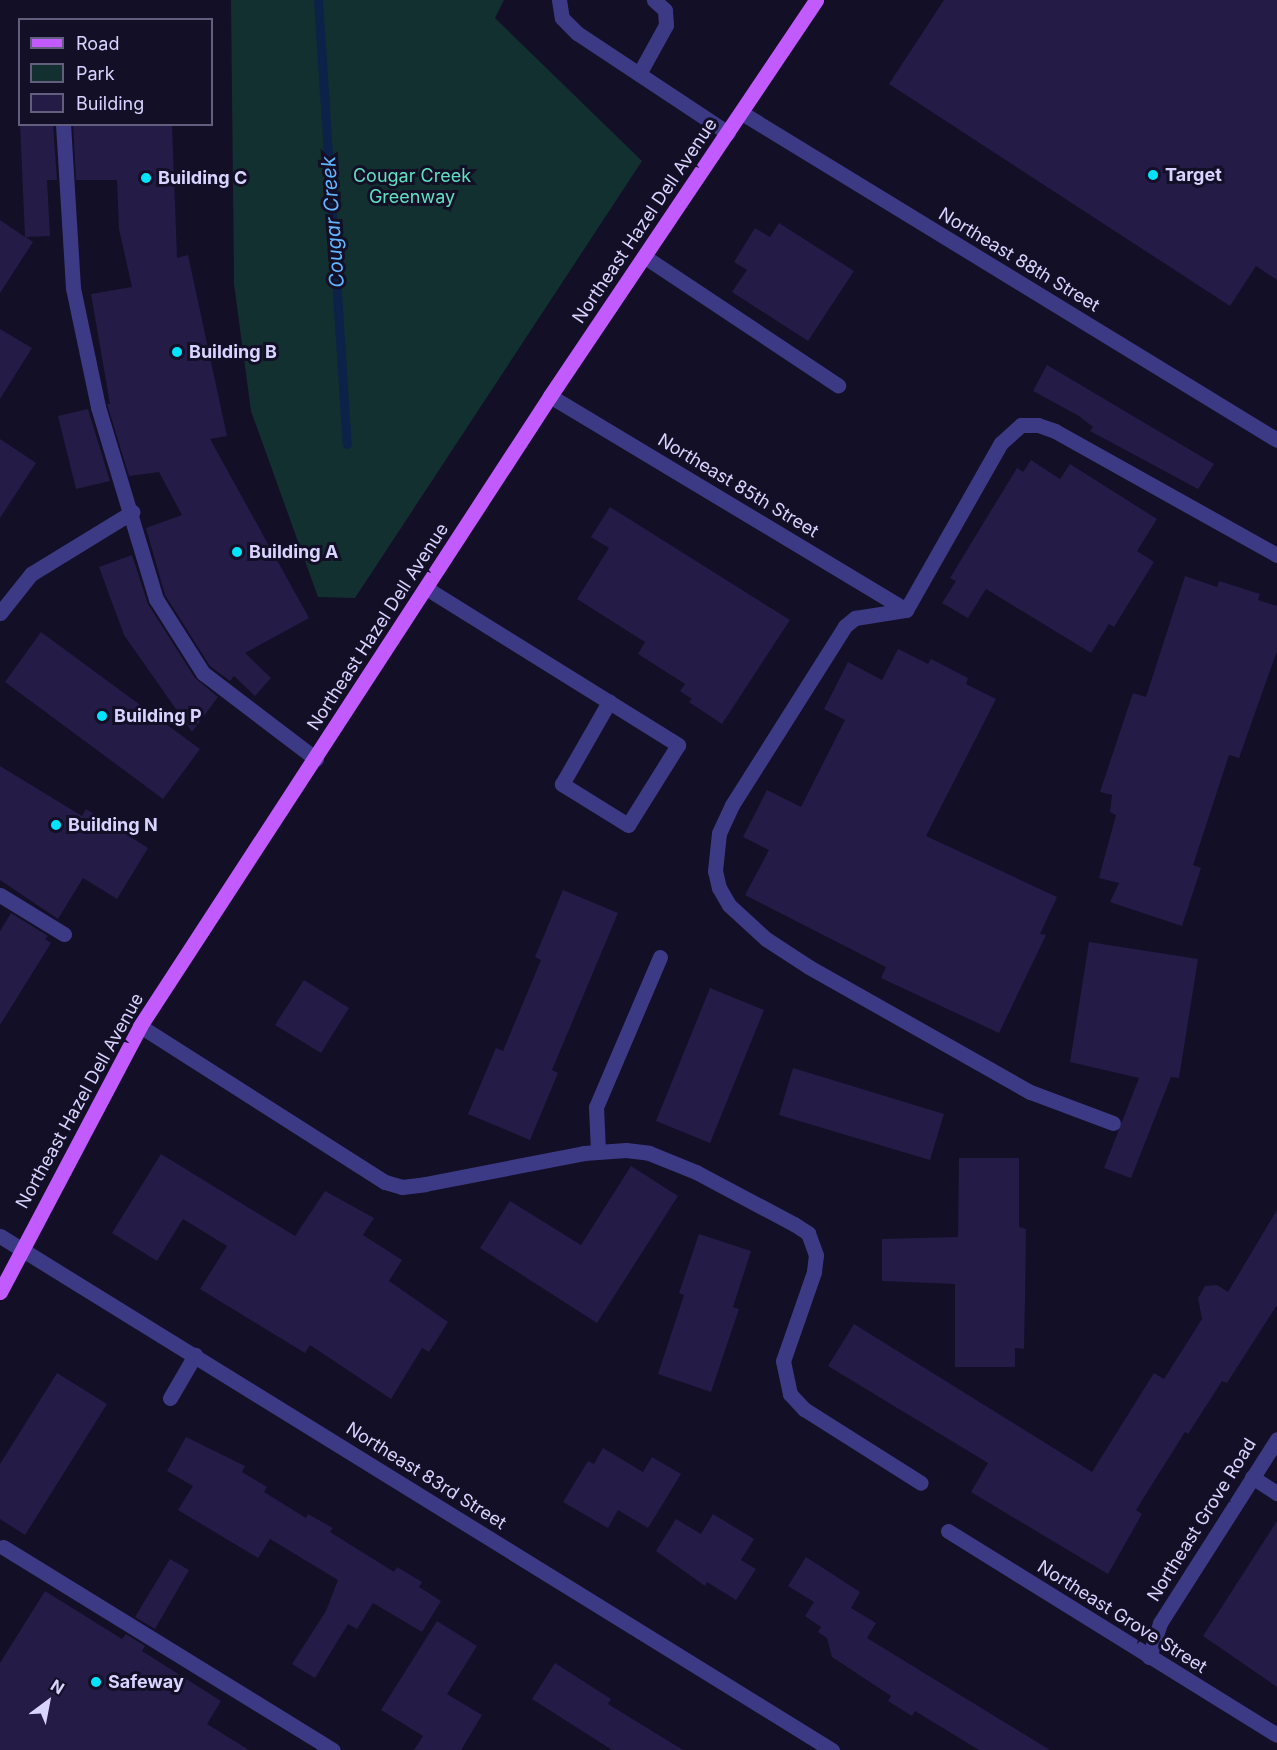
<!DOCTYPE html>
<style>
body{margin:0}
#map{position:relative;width:1277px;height:1750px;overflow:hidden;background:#130f26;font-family:Inter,sans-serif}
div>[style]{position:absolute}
.green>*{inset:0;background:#12302f}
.stream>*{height:9px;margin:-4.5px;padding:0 4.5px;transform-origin:4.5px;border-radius:4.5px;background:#0c2248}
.building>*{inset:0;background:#241b47}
.minor>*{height:15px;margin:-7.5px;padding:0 7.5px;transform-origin:7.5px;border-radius:7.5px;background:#3d3a85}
.major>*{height:15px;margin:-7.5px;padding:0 7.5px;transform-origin:7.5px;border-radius:7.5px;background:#c25bff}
.dots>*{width:16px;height:16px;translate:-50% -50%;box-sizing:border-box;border:3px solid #130f26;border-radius:50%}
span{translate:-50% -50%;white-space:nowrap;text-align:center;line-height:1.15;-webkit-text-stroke:6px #130f26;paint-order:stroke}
.poi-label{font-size:18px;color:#d9d4ff;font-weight:700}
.left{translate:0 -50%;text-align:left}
.park-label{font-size:18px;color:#5fe0c0}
.street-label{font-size:18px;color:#d9d4ff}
.water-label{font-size:20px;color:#62b6ff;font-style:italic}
.legend{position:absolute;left:18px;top:18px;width:195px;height:108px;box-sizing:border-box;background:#130f26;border:2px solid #625e7d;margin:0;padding:8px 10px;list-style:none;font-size:18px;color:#d9d4ff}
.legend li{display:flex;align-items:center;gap:12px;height:30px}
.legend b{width:30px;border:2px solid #625e7d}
.north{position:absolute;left:18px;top:1672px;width:60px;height:60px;-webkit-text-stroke:4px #130f26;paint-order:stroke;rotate:32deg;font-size:16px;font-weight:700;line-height:24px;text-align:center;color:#d9d4ff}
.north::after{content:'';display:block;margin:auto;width:21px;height:27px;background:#d9d4ff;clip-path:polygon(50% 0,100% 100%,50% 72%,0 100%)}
</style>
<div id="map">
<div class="green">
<div style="clip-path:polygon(231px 0,504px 0,495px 18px,642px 161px,355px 598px,318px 597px,251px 411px,234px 284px)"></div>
</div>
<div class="stream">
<div style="left:318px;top:0;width:445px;rotate:86.3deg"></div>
</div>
<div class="building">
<div style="clip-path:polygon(944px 0,1277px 0,1277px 280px,1256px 266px,1230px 306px,889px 84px)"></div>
<div style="clip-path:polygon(20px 124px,53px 124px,57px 180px,47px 180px,50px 236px,26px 237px,33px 242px,0 293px,0 220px,25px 237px)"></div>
<div style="clip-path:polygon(73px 124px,172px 124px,177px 258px,188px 255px,227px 436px,210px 439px,309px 618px,245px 653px,271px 678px,255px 696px,234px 676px,230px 681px,210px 666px,165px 595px,146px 528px,182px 515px,159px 472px,129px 476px,107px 404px,110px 404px,91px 294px,132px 287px,119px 229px,117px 180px,76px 180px)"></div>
<div style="clip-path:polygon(779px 223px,854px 271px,808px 341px,732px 292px,747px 270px,734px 262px,755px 228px,770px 237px)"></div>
<div style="clip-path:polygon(0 329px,32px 348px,0 399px)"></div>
<div style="clip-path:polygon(1047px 365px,1214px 464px,1198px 489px,1090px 431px,1093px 427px,1079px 416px,1033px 391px)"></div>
<div style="clip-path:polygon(88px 409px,110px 481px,76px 489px,58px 416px)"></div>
<div style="clip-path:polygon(0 439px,36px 463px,0 518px)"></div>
<div style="clip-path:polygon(1031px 460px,1060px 479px,1070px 464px,1157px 519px,1137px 551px,1154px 562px,1114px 627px,1109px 624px,1091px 653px,986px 589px,968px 618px,942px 603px,956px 581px,950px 578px,978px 532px,1017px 468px,1023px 472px)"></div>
<div style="clip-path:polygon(610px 507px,790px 620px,722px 724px,689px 702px,692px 699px,680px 691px,685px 684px,638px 654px,645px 642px,577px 599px,609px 548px,591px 537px)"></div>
<div style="clip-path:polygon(132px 555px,148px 604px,195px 678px,218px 697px,192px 732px,124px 635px,99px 567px)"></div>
<div style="clip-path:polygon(1185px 576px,1217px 587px,1219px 581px,1260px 594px,1258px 600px,1277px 606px,1277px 651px,1239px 758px,1229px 755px,1193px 865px,1201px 868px,1182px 926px,1110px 902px,1119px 883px,1099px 878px,1116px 815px,1110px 812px,1112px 795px,1100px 792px,1133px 693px,1146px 697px)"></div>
<div style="clip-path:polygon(41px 632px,200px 749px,163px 799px,5px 682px)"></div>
<div style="clip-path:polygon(898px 649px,928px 664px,931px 659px,968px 678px,966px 684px,996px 699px,926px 836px,1057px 897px,1040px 934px,1046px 935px,999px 1033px,881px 978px,886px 967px,745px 895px,769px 850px,743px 837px,767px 790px,801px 807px,845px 720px,824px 709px,848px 662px,882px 680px)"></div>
<div style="clip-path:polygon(0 766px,82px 816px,86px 809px,148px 848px,117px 899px,83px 878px,58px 919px,0 880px)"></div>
<div style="clip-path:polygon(563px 890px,618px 913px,552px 1070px,558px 1073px,530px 1140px,468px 1114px,496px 1048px,503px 1051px,541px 960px,535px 957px)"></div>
<div style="clip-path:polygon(11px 913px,48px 936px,45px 939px,51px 943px,0 1025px,0 931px)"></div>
<div style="clip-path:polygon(1089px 942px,1198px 959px,1179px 1078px,1171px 1077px,1131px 1178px,1104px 1168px,1139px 1078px,1070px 1062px)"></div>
<div style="clip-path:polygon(304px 980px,349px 1008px,321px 1053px,275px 1025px)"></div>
<div style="clip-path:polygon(710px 988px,764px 1010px,710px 1143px,656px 1121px)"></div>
<div style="clip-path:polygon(793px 1068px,944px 1114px,930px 1160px,779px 1115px)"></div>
<div style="clip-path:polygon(161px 1154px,295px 1236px,325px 1191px,374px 1218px,363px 1235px,402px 1260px,389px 1281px,448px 1322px,429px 1352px,422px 1348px,391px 1399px,310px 1345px,305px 1353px,200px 1289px,227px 1246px,183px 1219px,157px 1261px,112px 1233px)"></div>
<div style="clip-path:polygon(959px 1158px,1019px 1158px,1019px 1227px,1026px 1229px,1025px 1299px,1024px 1349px,1015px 1348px,1015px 1367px,955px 1367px,955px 1284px,882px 1281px,882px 1239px,958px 1237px)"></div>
<div style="clip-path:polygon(631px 1166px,678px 1196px,597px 1323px,480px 1248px,510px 1201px,581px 1245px)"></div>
<div style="clip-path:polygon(1277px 1210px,1277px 1305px,1227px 1383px,1222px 1381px,1188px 1434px,1185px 1432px,1136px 1510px,1142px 1514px,1108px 1574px,971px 1492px,988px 1463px,828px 1366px,854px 1324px,1092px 1472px,1154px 1373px,1164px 1379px,1202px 1319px,1198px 1298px,1205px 1286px,1217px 1285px,1228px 1292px)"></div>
<div style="clip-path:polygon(699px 1234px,751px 1251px,733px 1307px,739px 1309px,711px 1392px,658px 1374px,684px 1295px,679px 1293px)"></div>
<div style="clip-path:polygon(57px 1373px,107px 1404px,25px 1535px,0 1519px,0 1464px)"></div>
<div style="clip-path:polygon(186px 1437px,245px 1466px,242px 1472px,267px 1487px,264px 1492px,306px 1518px,308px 1514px,333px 1528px,330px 1532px,394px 1572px,397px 1567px,422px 1582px,419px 1587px,441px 1601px,422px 1632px,373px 1603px,357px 1629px,348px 1624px,315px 1678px,292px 1664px,326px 1611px,338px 1580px,270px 1539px,258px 1558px,178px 1510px,193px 1486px,167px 1471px)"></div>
<div style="clip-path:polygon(603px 1448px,643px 1472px,652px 1457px,681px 1474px,648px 1528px,618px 1510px,608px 1528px,563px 1502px,588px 1461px,594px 1464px)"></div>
<div style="clip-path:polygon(713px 1514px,754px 1539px,741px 1560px,756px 1569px,736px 1600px,707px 1582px,705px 1586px,656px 1551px,676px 1519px,701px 1534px)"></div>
<div style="clip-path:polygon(1277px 1521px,1277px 1687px,1203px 1636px)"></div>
<div style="clip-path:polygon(806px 1557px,860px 1592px,851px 1608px,876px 1623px,867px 1638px,1050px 1750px,979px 1750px,915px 1711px,912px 1716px,888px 1701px,891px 1696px,832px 1657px,827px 1638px,818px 1632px,821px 1627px,805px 1616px,814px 1602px,788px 1586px)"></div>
<div style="clip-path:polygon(170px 1559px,189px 1570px,155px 1629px,135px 1617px)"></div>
<div style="clip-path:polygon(45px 1591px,122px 1639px,126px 1634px,145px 1646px,142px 1651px,221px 1701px,207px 1724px,249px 1750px,0 1750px,0 1663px)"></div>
<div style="clip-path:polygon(437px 1621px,477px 1646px,447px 1694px,482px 1715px,461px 1750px,414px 1750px,423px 1736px,381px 1710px)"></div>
<div style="clip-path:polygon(555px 1663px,611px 1699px,608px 1704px,683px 1750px,612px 1750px,532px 1699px)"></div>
</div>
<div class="minor">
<div style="left:559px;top:0;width:18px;rotate:81deg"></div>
<div style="left:562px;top:18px;width:21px;rotate:45deg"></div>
<div style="left:577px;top:33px;width:181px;rotate:33.5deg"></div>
<div style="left:639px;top:74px;width:56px;rotate:-61.1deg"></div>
<div style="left:666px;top:25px;width:15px;rotate:-94deg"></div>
<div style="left:665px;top:10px;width:15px;rotate:-138deg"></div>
<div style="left:742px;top:113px;width:627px;rotate:31.43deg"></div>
<div style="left:63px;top:124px;width:164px;rotate:86.5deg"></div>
<div style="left:73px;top:288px;width:122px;rotate:78.1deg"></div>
<div style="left:98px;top:407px;width:201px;rotate:73.2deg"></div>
<div style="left:156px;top:599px;width:88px;rotate:57.6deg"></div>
<div style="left:203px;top:673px;width:142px;rotate:37.3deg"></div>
<div style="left:645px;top:257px;width:232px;rotate:33.6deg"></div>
<div style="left:550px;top:396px;width:415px;rotate:31deg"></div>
<div style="left:426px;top:588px;width:297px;rotate:31.9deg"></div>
<div style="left:678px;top:745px;width:94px;rotate:122deg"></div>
<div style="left:628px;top:825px;width:78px;rotate:-148.2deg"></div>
<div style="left:562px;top:784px;width:95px;rotate:-60.2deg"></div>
<div style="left:0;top:613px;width:50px;rotate:-51.5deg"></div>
<div style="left:31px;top:574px;width:119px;rotate:-31.5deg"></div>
<div style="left:0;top:895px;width:75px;rotate:31.4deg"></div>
<div style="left:140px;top:1026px;width:290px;rotate:32.5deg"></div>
<div style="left:385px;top:1182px;width:18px;rotate:16deg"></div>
<div style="left:402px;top:1187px;width:23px;rotate:-7deg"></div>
<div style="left:425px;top:1184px;width:162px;rotate:-11deg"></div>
<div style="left:584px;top:1153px;width:42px;rotate:-4.1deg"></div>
<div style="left:626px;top:1150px;width:23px;rotate:7deg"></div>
<div style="left:649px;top:1153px;width:51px;rotate:22deg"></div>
<div style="left:696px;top:1172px;width:111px;rotate:28deg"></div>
<div style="left:794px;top:1224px;width:17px;rotate:33deg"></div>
<div style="left:808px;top:1233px;width:23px;rotate:70deg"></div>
<div style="left:816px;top:1255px;width:17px;rotate:97deg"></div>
<div style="left:814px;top:1272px;width:94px;rotate:109.2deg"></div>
<div style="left:783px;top:1361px;width:34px;rotate:78deg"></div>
<div style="left:790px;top:1394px;width:21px;rotate:47deg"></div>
<div style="left:804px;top:1409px;width:138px;rotate:32.3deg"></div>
<div style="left:1113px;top:1123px;width:89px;rotate:-159.5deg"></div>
<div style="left:1030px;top:1092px;width:254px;rotate:-150.5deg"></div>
<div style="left:809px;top:967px;width:51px;rotate:-146.9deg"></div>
<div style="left:766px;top:939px;width:50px;rotate:-137.4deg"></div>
<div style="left:729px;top:905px;width:20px;rotate:-120deg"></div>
<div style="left:719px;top:888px;width:17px;rotate:-103deg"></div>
<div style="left:715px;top:871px;width:38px;rotate:-84deg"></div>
<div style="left:719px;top:833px;width:31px;rotate:-65deg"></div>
<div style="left:732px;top:805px;width:212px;rotate:-57.7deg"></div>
<div style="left:845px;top:626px;width:13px;rotate:-39deg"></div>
<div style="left:855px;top:618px;width:52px;rotate:-8.9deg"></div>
<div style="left:906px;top:610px;width:192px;rotate:-60.4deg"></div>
<div style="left:1001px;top:443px;width:27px;rotate:-42deg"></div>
<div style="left:1021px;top:425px;width:17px"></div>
<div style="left:1038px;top:425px;width:18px;rotate:19deg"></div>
<div style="left:1055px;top:431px;width:254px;rotate:29.2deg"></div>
<div style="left:598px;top:1151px;width:44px;rotate:-92.6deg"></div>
<div style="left:596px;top:1107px;width:163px;rotate:-66.9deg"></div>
<div style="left:0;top:1236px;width:978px;rotate:31.71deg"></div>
<div style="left:170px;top:1398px;width:50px;rotate:-59.8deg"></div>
<div style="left:1252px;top:1477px;width:30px;rotate:33deg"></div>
<div style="left:948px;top:1531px;width:387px;rotate:31.8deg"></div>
<div style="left:3px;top:1547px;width:387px;rotate:31.6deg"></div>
<div style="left:1149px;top:1657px;width:36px;rotate:-72deg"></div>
<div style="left:1160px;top:1623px;width:218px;rotate:-57.5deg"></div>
</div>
<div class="major">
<div style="left:0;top:1292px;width:301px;rotate:-62.2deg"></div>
<div style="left:140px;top:1026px;width:752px;rotate:-56.94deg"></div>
<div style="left:550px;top:396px;width:477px;rotate:-56.1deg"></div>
</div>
<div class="dots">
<div style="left:1153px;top:175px;background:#00e5ff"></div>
<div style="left:146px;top:178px;background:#00e5ff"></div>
<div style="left:177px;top:352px;background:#00e5ff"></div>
<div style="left:237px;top:552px;background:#00e5ff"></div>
<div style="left:102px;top:716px;background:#00e5ff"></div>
<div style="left:56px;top:825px;background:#00e5ff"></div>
<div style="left:96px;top:1682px;background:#00e5ff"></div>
</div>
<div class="poi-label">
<span class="left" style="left:1165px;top:175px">Target</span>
<span class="left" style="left:158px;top:178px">Building C</span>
<span class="left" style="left:189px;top:352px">Building B</span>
<span class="left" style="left:249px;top:552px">Building A</span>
<span class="left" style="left:114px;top:716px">Building P</span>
<span class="left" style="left:68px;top:825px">Building N</span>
<span class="left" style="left:108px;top:1682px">Safeway</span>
</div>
<div class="park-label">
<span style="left:412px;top:187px">Cougar Creek<br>Greenway</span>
</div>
<div class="street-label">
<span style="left:645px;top:221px;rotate:-56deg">Northeast Hazel Dell Avenue</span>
<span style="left:1019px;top:260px;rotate:31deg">Northeast 88th Street</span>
<span style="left:738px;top:486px;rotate:31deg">Northeast 85th Street</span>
<span style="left:378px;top:627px;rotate:-57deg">Northeast Hazel Dell Avenue</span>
<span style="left:80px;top:1101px;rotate:-61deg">Northeast Hazel Dell Avenue</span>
<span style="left:426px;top:1476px;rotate:32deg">Northeast 83rd Street</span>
<span style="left:1202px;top:1520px;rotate:-58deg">Northeast Grove Road</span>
<span style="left:1122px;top:1617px;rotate:32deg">Northeast Grove Street</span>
</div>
<div class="water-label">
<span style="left:333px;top:222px;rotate:-94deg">Cougar Creek</span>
</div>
<ul class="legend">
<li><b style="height:8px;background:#c25bff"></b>Road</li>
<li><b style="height:16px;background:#12302f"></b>Park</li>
<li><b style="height:16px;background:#241b47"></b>Building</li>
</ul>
<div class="north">N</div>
</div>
